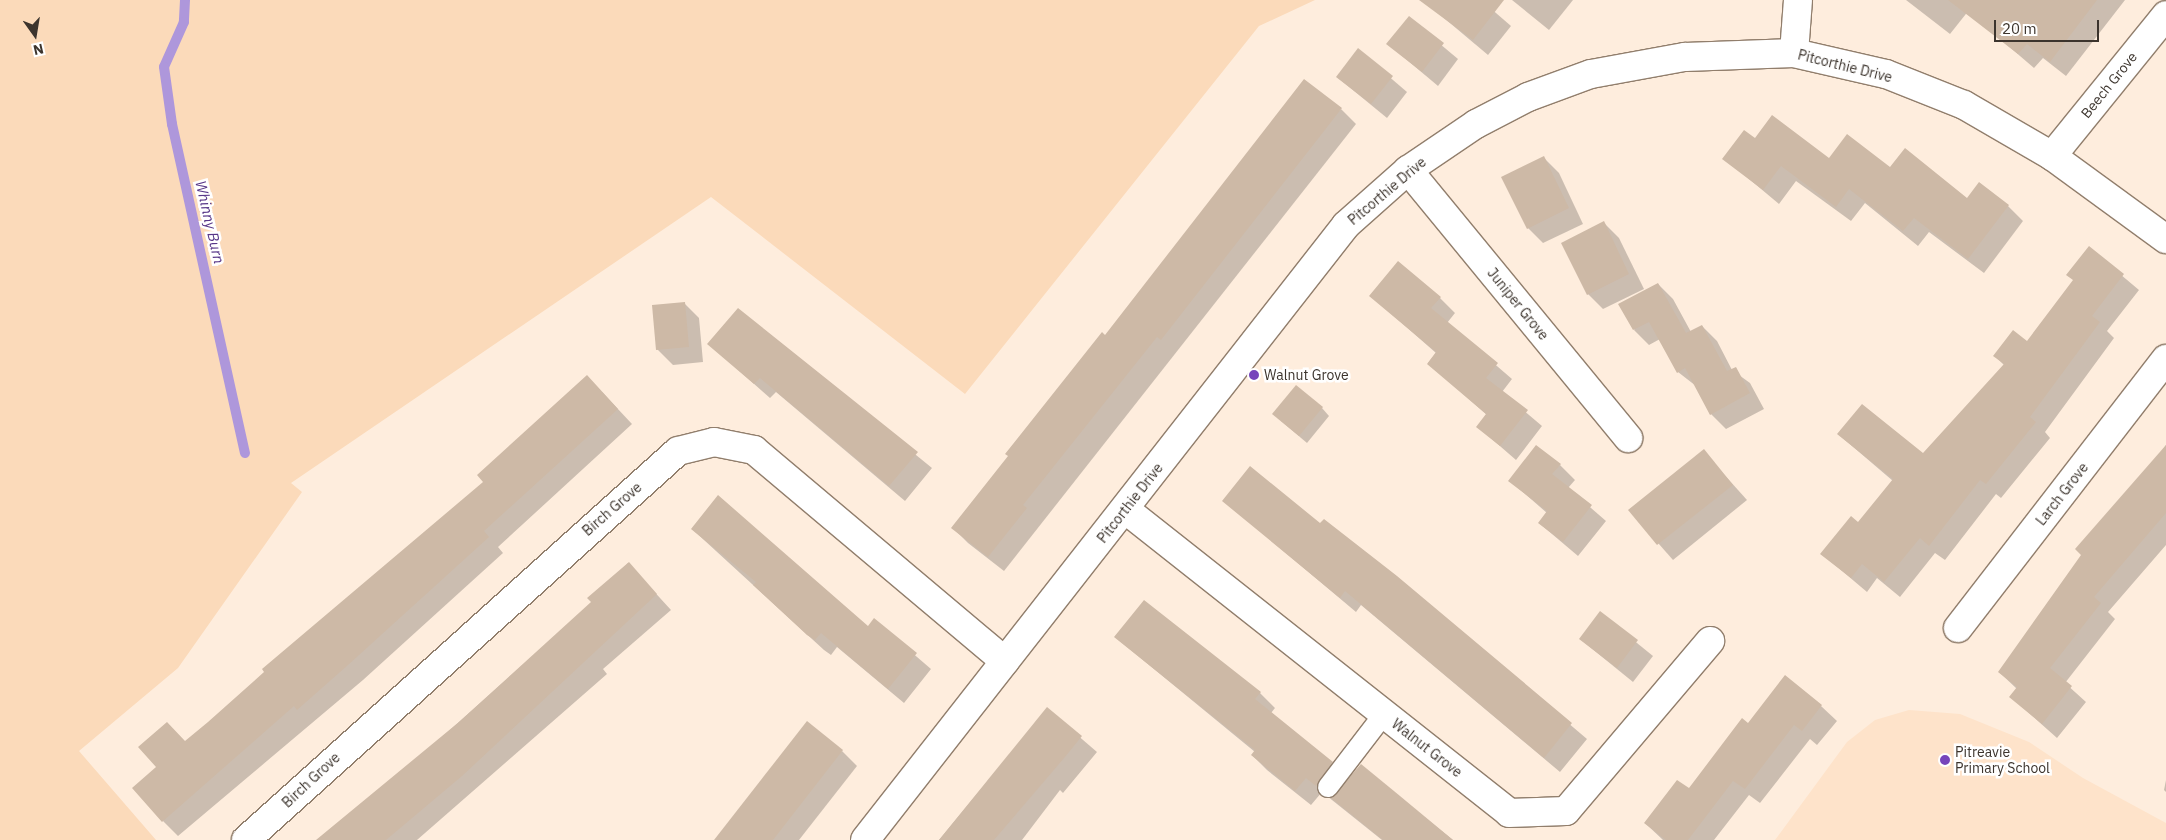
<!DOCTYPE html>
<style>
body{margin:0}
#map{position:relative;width:2166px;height:840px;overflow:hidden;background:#feeddd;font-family:"IBM Plex Sans",sans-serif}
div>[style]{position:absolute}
.built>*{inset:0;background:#fee3ca}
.green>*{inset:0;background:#fbdaba}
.shadow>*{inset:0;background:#0003}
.stream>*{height:10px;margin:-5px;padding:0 5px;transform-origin:5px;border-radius:5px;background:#ae97db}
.building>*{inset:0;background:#cdb9a6}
.roads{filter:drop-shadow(1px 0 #917e6c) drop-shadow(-1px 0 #917e6c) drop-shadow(0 1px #917e6c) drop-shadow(0 -1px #917e6c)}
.lane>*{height:20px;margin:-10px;padding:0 10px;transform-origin:10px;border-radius:10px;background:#fff}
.street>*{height:28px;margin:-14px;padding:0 14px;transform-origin:14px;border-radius:14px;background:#fff}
.dots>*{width:14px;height:14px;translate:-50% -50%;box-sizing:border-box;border:2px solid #fff;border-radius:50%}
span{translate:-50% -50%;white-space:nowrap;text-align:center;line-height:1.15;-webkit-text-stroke:5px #fff;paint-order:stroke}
.street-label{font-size:14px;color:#3c342d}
.poi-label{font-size:14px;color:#3c342d}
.left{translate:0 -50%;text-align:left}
.water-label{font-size:15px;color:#583788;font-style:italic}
.north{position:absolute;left:10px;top:10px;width:50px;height:50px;-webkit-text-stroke:4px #fff;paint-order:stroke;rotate:167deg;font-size:14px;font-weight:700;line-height:20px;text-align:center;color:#3c342d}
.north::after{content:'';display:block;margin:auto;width:18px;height:22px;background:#3c342d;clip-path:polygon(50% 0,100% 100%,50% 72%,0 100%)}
.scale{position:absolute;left:1994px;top:20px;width:105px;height:22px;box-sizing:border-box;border:2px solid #3c342d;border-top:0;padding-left:6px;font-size:15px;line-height:18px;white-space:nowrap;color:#3c342d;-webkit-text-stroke:4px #fff;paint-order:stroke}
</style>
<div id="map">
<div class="built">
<div style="clip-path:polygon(1909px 710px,1960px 714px,2029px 742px,2083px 778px,2166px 823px,2166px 840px,1775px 840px,1847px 742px,1875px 720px)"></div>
</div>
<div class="green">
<div style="clip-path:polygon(0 0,1315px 0,1259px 26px,965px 394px,711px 197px,291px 483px,302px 492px,178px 668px,79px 751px,156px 840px,0 840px)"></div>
</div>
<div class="shadow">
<div style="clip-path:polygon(1449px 0,1481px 0,1511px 26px,1488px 55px,1438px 13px)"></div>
<div style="clip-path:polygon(1512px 0,1573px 0,1549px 30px)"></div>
<div style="clip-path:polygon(1906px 0,1977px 0,1950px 34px)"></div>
<div style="clip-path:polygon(2016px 0,2125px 0,2066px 76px,2043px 58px,2034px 68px,1992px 32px)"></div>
<div style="clip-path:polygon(1409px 18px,1458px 59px,1438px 86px,1388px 44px)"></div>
<div style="clip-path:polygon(1358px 50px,1407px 92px,1387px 118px,1337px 77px)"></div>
<div style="clip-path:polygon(1341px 109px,1356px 124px,1004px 571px,968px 543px,953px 528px,1106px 337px)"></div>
<div style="clip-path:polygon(1755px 140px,1967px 199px,2008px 206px,2023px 221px,1984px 273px,1929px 232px,1918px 246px,1865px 203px,1851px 221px,1796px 181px,1779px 204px,1724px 158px)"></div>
<div style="clip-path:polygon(1544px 158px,1559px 173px,1583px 224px,1543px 243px,1528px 228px)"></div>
<div style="clip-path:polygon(1604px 223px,1619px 238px,1644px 289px,1603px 309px,1588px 294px)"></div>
<div style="clip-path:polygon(2089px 248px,2139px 290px,2107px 331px,2114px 338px,2045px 432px,2050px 438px,2001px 498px,1996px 494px,1945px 560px,1935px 553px,1900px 597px,1877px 578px,1867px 592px,1822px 554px,1859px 524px,1893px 481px,1838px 434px,1923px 455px,2004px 365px,1995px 356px,2028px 343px,2074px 281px)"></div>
<div style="clip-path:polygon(1658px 284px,1673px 299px,1691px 332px,1702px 326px,1717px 341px,1732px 370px,1750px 383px,1764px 409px,1726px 429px,1711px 414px,1696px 386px,1678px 372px,1660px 339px,1649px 345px,1634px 330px)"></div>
<div style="clip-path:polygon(1371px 296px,1440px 298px,1455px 313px,1447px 323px,1512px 379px,1502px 392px,1542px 426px,1516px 460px,1478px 427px,1487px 415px,1428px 363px,1436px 353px)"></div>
<div style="clip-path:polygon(684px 303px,699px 318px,703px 362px,673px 365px,657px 349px)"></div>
<div style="clip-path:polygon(738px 310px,932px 468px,905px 501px,776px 392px,770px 398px,709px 344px)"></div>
<div style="clip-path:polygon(602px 392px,632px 424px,498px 547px,503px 553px,363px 680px,178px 836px,163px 821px,186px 742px)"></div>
<div style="clip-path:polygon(1322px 408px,1329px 416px,1307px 443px,1281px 421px)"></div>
<div style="clip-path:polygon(2166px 445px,2166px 545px,2108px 612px,2115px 619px,2065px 683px,2086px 702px,2057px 738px,2011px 697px,2017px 689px,1999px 672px)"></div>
<div style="clip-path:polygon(1703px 451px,1747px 500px,1673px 560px,1629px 510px)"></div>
<div style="clip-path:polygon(1560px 465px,1575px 480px,1568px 488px,1606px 521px,1578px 556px,1539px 523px,1547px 513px,1510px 481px)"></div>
<div style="clip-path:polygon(1224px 501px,1320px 525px,1396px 577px,1587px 739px,1560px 772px,1361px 605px,1356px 612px)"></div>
<div style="clip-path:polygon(692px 529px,868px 628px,874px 620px,931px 669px,904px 703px,837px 647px,831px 655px,824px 650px)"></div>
<div style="clip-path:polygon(628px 563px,671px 610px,603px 669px,607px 674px,417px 840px,327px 840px,593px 602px)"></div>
<div style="clip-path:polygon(1600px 613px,1653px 656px,1633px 682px,1580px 639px)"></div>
<div style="clip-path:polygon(1115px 637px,1260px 693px,1275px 708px,1271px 713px,1347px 778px,1342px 785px,1361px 766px,1453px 840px,1382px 840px,1322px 792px,1311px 805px,1267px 770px,1252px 755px,1255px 752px)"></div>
<div style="clip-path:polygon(1821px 706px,1837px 721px,1817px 745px,1810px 739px,1760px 803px,1749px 795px,1714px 840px,1663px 840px,1645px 823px,1689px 790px,1748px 724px)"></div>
<div style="clip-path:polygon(1047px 709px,1097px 752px,1063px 793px,1060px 790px,1022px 840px,939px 840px)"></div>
<div style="clip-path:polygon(842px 751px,857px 766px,799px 840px,715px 840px)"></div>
<div style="clip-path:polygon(2166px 780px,2166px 792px,2164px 790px)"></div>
</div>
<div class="stream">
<div style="left:185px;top:0;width:22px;rotate:93deg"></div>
<div style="left:184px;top:22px;width:49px;rotate:114deg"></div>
<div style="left:164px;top:67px;width:58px;rotate:82deg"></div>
<div style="left:172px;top:124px;width:337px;rotate:77.5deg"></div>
</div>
<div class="building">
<div style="clip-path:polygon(1419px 0,1504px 0,1473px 40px)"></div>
<div style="clip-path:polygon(1948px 0,2097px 0,2050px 62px,2027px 44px,2018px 54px)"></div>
<div style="clip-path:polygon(1409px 16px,1444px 43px,1422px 72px,1386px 44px)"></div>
<div style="clip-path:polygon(1358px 48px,1393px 76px,1371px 104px,1336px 77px)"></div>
<div style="clip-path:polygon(1304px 79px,1342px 108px,1161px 340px,1157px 337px,1023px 505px,1027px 508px,988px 557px,951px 528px,1008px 456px,1005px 454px,1102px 332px,1105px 335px)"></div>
<div style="clip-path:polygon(1772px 115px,1829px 158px,1847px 134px,1890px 167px,1905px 148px,1967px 198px,1979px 182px,2009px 205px,1968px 259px,1914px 218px,1903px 231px,1849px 189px,1836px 207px,1781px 166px,1763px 190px,1722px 159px,1744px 130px,1755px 138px)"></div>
<div style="clip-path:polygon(1544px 156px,1569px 208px,1527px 229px,1501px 177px)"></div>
<div style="clip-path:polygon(1604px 221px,1629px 274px,1587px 295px,1561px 243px)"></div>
<div style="clip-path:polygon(2089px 246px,2124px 274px,2092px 316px,2100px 322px,2030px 417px,2036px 422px,1986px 484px,1980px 480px,1929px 546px,1920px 538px,1884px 582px,1862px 564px,1851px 578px,1820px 554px,1851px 516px,1858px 522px,1893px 479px,1837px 434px,1862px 404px,1923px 453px,2004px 364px,1993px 356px,2013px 330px,2027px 341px,2073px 280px,2066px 275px)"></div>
<div style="clip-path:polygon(1398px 261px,1441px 297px,1431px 308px,1498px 363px,1486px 378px,1528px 410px,1500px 446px,1476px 427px,1486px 414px,1427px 364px,1436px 352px,1369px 296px)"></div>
<div style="clip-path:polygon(1658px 283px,1686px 333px,1702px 325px,1727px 371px,1736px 367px,1750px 393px,1710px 415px,1685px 368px,1677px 373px,1649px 322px,1633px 330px,1618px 304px)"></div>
<div style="clip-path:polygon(685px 302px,689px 347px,656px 350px,652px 305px)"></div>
<div style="clip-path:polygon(738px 308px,918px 452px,889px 486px,760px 378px,754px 384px,707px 344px)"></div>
<div style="clip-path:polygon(587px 375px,618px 409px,484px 531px,489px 537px,348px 665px,297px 710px,294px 706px,162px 822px,132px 788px,156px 767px,138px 747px,167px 722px,185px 741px,208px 722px,264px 672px,262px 669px,483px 482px,477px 475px)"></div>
<div style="clip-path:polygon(1296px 385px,1323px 407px,1299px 436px,1272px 414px)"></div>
<div style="clip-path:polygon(1536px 445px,1561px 464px,1552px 474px,1592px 505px,1563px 542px,1538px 523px,1547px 511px,1508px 481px)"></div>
<div style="clip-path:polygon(2166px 445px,2166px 513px,2094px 597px,2101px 603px,2050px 668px,2072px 686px,2042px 724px,2009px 697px,2017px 687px,1998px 672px,2081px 555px,2075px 549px)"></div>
<div style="clip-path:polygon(1704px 449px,1733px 485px,1657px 545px,1628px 510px)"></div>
<div style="clip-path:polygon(1250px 466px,1320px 523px,1324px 519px,1397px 576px,1572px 723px,1544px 758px,1345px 591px,1340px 598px,1222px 501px)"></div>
<div style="clip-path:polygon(718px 495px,868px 626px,874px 618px,917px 653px,888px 689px,821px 633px,815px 640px,807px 635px,753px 585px,756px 582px,691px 529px)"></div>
<div style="clip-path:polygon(629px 562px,657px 594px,462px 776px,386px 840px,316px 840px,459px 722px,591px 602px,587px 598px)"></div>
<div style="clip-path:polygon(1144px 600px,1261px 692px,1255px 699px,1333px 762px,1316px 786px,1306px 778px,1295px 791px,1251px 755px,1255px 750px,1114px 637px)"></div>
<div style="clip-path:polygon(1600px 611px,1638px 640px,1617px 668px,1579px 639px)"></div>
<div style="clip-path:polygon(1785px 675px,1822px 705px,1802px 731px,1794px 725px,1745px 789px,1733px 781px,1688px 840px,1666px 840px,1644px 823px,1677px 780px,1689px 788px,1742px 718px,1748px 723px)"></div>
<div style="clip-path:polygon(1047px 707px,1082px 736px,1065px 757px,994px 840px,939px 840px)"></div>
<div style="clip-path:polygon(807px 721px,843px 750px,773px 840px,714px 840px)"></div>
<div style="clip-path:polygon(1361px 764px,1400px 796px,1453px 840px,1383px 840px,1331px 798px)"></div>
</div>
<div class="roads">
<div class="lane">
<div style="left:1328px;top:787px;width:92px;rotate:-52.5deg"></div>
</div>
<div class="street">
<div style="left:1794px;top:53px;width:53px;rotate:-85.7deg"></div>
<div style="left:2052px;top:156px;width:181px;rotate:-51deg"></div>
<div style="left:1408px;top:170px;width:347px;rotate:50.6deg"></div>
<div style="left:1126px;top:510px;width:488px;rotate:38.3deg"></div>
<div style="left:1509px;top:813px;width:57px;rotate:-2deg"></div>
<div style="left:1566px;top:811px;width:223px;rotate:-49.7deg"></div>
<div style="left:1958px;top:628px;width:340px;rotate:-52.3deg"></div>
<div style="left:246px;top:840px;width:581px;rotate:-42deg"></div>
<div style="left:678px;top:451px;width:37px;rotate:-14deg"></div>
<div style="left:714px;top:442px;width:41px;rotate:11.3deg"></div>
<div style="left:754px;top:450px;width:328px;rotate:40.1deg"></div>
<div style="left:865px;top:840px;width:781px;rotate:-51.97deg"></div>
<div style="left:1346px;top:225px;width:83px;rotate:-41.6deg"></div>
<div style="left:1408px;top:170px;width:82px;rotate:-34.1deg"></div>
<div style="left:1476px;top:124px;width:59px;rotate:-27.4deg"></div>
<div style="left:1528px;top:97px;width:67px;rotate:-20.1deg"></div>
<div style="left:1591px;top:74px;width:96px;rotate:-10.3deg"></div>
<div style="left:1685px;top:57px;width:109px;rotate:-2.1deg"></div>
<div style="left:1794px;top:53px;width:94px;rotate:12.9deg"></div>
<div style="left:1886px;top:74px;width:84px;rotate:21.7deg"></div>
<div style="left:1964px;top:105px;width:102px;rotate:30.1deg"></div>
<div style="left:2052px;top:156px;width:141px;rotate:36.1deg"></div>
</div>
</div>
<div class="dots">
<div style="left:1254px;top:375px;background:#7644bb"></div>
<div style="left:1945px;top:760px;background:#7644bb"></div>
</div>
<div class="street-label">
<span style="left:1845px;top:66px;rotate:14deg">Pitcorthie Drive</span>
<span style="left:2109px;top:85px;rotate:-51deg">Beech Grove</span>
<span style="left:1387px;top:191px;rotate:-40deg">Pitcorthie Drive</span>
<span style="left:1518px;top:304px;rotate:51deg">Juniper Grove</span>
<span style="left:2062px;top:494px;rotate:-52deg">Larch Grove</span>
<span style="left:1130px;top:503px;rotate:-52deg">Pitcorthie Drive</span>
<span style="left:612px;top:509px;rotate:-41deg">Birch Grove</span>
<span style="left:1427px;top:748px;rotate:38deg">Walnut Grove</span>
<span style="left:311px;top:780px;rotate:-43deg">Birch Grove</span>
</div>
<div class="poi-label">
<span class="left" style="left:1264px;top:375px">Walnut Grove</span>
<span class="left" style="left:1955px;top:760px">Pitreavie<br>Primary School</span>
</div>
<div class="water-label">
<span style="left:210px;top:222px;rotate:77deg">Whinny Burn</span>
</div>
<div class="north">N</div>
<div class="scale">20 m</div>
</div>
